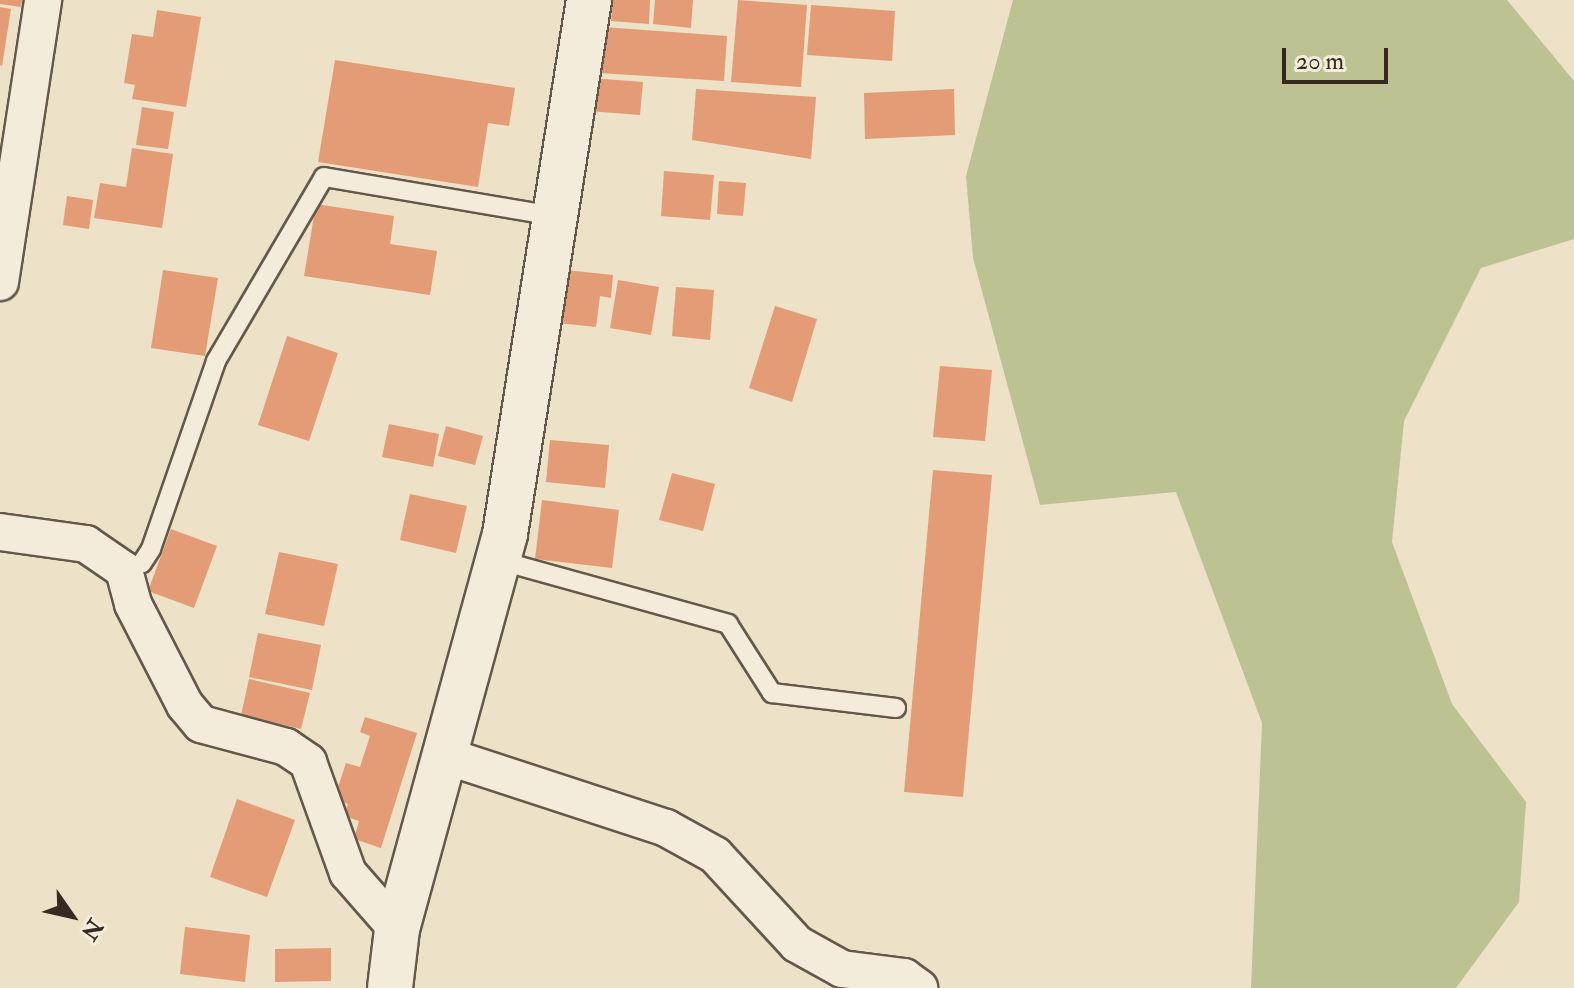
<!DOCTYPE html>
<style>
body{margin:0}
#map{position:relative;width:1574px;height:988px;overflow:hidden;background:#ede1c7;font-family:"IM FELL Double Pica",serif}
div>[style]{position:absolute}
.green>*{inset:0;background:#bdc292}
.building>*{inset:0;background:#e39c76}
.roads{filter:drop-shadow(2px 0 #64584a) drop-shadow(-2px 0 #64584a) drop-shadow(0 2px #64584a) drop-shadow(0 -2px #64584a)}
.lane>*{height:18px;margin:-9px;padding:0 9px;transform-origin:9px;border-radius:9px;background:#f3ecdb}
.street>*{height:36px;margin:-18px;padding:0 18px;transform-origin:18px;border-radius:18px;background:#f3ecdb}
.secondary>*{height:44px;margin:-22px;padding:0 22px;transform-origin:22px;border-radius:22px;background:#f3ecdb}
span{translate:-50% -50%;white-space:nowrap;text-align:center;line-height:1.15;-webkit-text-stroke:6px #f3ecdb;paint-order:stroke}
.north{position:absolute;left:32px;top:876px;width:80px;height:80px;-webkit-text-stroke:6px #f3ecdb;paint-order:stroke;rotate:124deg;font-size:22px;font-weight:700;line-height:32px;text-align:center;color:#372a20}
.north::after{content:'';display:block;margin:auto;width:28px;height:36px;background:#372a20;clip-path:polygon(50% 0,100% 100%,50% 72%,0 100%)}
.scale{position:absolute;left:1282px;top:48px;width:106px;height:36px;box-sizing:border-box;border:4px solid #372a20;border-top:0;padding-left:10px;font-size:24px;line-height:28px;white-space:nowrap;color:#372a20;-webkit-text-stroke:6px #f3ecdb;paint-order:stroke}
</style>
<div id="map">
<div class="green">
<div style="clip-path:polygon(1013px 0,1507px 0,1574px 81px,1574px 239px,1481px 268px,1404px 421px,1392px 542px,1452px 704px,1526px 802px,1519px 902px,1456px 988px,1251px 988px,1262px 723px,1176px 492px,1040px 505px,973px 258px,966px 176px)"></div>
</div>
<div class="building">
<div style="clip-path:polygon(0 0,22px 0,21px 7px,0 4px)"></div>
<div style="clip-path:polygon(613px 0,650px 0,649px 24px,611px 21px)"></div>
<div style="clip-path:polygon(655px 0,693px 0,691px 28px,653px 24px)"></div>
<div style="clip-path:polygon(738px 0,807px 5px,801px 87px,731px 82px)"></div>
<div style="clip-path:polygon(811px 5px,895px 11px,892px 61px,807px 55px)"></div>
<div style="clip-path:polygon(0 7px,11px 9px,2px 66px,0 65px)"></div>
<div style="clip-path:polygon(157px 10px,201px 17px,186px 107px,132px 99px,135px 85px,124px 83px,132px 34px,153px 37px)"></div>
<div style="clip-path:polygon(603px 27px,727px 36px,724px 81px,600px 73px)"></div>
<div style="clip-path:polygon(335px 60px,515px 88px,509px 126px,488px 123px,478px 187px,318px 162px)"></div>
<div style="clip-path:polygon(591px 78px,643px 82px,640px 115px,588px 111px)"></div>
<div style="clip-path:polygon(696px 89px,816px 97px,811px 159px,692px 140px)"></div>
<div style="clip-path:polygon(954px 89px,955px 135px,865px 139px,864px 93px)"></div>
<div style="clip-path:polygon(142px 107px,174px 112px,168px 149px,136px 145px)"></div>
<div style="clip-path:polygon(132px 148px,173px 154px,162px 228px,94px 218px,100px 183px,126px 187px)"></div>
<div style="clip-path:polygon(664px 171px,714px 175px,710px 220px,661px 216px)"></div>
<div style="clip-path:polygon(719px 181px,746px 183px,743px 216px,717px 214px)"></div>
<div style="clip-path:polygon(67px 196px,93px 200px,89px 229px,63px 225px)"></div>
<div style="clip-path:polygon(316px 204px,394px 216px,390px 244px,437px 251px,430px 295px,304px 276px)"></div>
<div style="clip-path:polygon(163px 270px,218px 278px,205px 356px,151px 348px)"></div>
<div style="clip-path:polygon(565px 270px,613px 275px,611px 298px,600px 296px,596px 327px,558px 323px)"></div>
<div style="clip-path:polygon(618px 280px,659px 287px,651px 335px,610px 328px)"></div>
<div style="clip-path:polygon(676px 287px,714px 290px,710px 340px,672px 336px)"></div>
<div style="clip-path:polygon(775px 306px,817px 319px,792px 402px,749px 388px)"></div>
<div style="clip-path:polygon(287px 336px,338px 353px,309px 441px,258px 425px)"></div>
<div style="clip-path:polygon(940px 366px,992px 370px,985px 441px,933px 437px)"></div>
<div style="clip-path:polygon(389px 424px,439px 434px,433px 467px,382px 457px)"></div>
<div style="clip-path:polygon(446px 426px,483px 436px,475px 465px,438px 456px)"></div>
<div style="clip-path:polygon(550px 440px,609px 445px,605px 488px,546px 482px)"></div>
<div style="clip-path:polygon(933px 470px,992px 475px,963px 797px,904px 792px)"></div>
<div style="clip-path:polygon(672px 473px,715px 484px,703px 531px,659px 520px)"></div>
<div style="clip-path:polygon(410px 494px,467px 506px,456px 553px,400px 540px)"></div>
<div style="clip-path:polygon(542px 500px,619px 510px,612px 568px,535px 559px)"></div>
<div style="clip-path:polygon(171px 529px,217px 546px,194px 608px,148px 591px)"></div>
<div style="clip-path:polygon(279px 552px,338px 564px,324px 626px,265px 614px)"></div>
<div style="clip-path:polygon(258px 633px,321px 645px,312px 690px,249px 677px)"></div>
<div style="clip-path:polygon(249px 679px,310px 693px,301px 729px,241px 715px)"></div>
<div style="clip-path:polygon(365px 717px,417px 733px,381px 848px,354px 839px,359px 821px,344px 816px,348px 804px,334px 799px,346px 763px,360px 767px,370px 736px,360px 732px)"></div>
<div style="clip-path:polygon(237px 799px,295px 820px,267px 897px,210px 877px)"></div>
<div style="clip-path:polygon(185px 927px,250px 935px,245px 982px,180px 974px)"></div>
<div style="clip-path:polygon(331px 948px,331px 981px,275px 982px,275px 949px)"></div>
</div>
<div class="roads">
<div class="lane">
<div style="left:498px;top:560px;width:239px;rotate:15.5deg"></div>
<div style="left:728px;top:624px;width:82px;rotate:57.5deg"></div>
<div style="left:772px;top:693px;width:125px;rotate:6.9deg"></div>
<div style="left:124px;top:570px;width:19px;rotate:-21deg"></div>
<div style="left:142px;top:563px;width:17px;rotate:-57deg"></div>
<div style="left:151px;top:549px;width:199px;rotate:-70.9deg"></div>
<div style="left:216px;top:361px;width:213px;rotate:-59.6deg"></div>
<div style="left:324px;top:177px;width:234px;rotate:9.6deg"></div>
</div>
<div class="street">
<div style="left:0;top:282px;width:285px;rotate:-81.3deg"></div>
<div style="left:0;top:532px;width:87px;rotate:7.9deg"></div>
<div style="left:86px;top:544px;width:46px;rotate:34.4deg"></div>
<div style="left:124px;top:570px;width:35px;rotate:75deg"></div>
<div style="left:133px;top:604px;width:114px;rotate:62.8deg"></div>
<div style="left:185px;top:705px;width:25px;rotate:50deg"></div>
<div style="left:201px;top:724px;width:88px;rotate:15.1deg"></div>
<div style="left:286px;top:747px;width:27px;rotate:34deg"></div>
<div style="left:308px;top:762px;width:118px;rotate:70.2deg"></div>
<div style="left:348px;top:873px;width:74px;rotate:48.8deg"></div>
<div style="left:443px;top:755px;width:235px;rotate:18.1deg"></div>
<div style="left:666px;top:828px;width:56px;rotate:28.9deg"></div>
<div style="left:715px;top:855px;width:121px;rotate:47.3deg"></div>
<div style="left:797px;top:944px;width:51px;rotate:29.1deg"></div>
<div style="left:842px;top:969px;width:63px;rotate:7.4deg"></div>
<div style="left:904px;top:977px;width:19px;rotate:36deg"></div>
</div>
<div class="secondary">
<div style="left:390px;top:988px;width:59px;rotate:-83.2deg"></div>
<div style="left:397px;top:929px;width:409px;rotate:-74.7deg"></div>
<div style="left:505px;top:534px;width:541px;rotate:-81.06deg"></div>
</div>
</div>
<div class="north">N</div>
<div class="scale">20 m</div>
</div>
